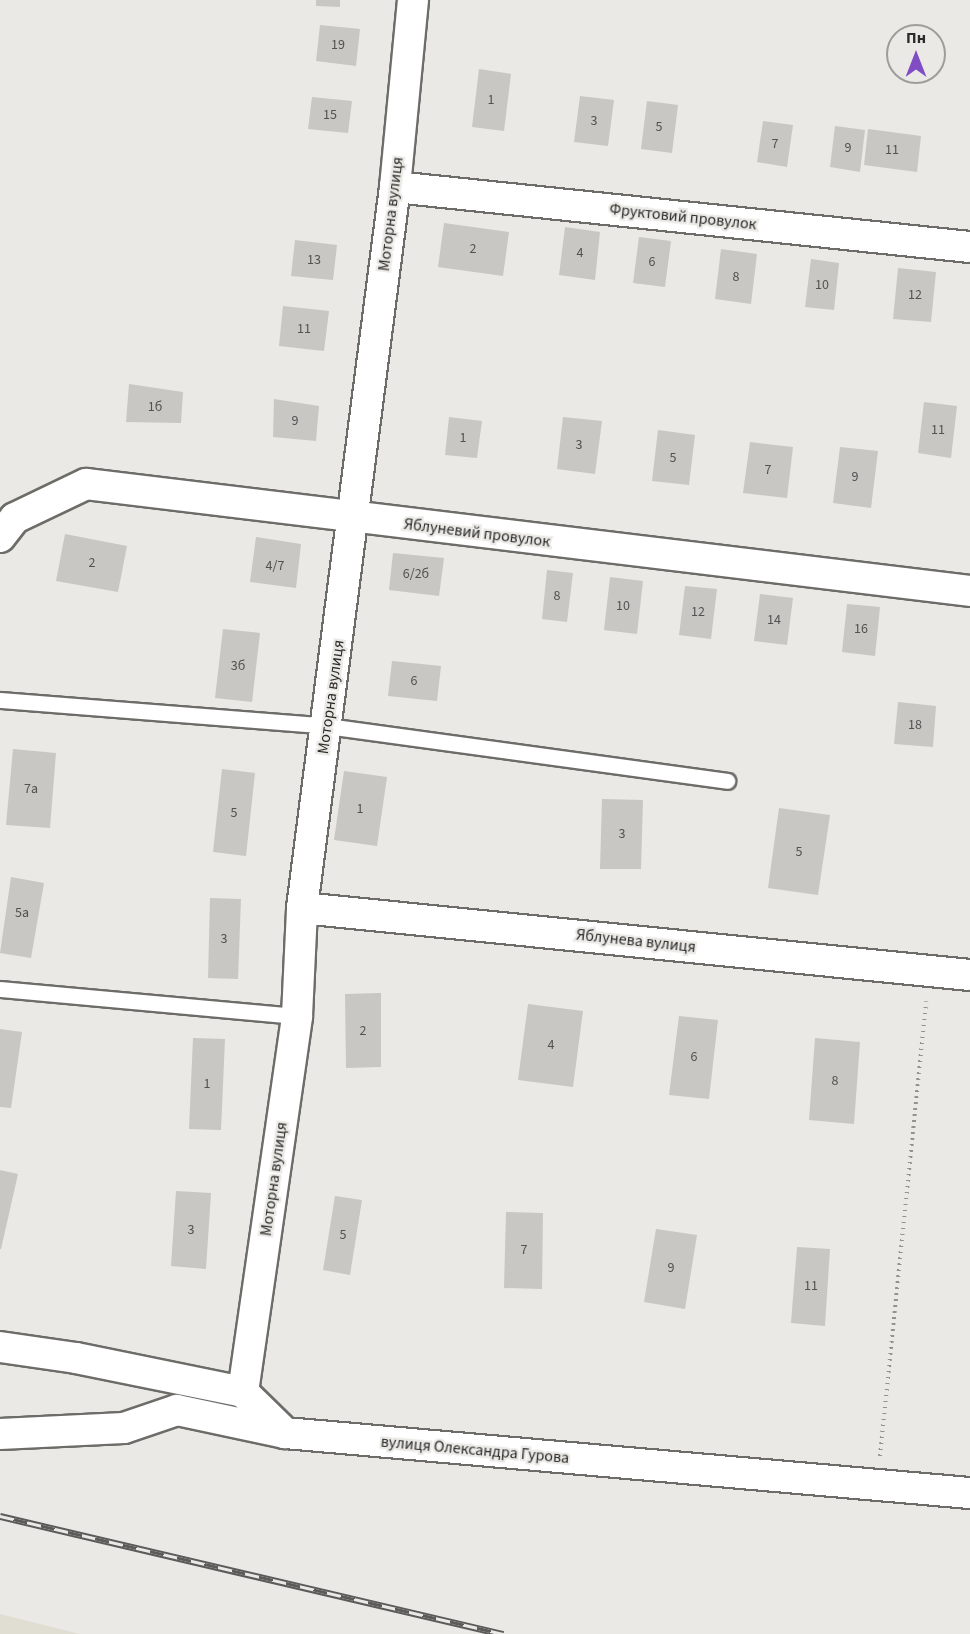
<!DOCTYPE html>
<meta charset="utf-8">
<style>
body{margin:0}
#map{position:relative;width:970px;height:1634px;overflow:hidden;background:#eae9e5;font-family:"Source Sans 3",sans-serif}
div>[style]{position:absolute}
.built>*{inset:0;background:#e0ddd3}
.building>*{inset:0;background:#c8c7c3}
.path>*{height:4px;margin-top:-2px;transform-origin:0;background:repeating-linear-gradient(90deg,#93928f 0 1.5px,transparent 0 6px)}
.roads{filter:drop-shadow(2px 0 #6d6c68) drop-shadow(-2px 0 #6d6c68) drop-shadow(0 2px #6d6c68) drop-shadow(0 -2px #6d6c68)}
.service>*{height:15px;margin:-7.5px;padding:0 7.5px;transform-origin:7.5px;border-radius:7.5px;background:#fff}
.minor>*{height:30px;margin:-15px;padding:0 15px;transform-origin:15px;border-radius:15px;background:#fff}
.rail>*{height:7px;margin-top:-3.5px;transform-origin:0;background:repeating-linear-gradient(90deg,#eae9e5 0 14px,#5c5b5a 0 28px);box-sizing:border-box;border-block:2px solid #5c5b5a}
span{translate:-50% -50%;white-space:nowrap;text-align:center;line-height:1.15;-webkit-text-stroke:4.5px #eae9e5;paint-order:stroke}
.number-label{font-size:14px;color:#535250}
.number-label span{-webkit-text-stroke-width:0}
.street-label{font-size:16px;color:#2c2b2a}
.north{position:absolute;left:886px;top:24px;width:60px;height:60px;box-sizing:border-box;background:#eae9e5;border:2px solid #9e9d9a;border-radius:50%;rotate:0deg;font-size:16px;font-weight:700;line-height:24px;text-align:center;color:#2c2b2a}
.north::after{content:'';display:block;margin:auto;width:21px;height:27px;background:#814dc4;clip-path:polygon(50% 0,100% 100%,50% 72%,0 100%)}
</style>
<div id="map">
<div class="built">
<div style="clip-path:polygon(0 1614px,80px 1634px,0 1634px)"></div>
</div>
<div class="building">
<div style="clip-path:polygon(316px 0,340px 0,340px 7px,316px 6px)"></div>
<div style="clip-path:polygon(320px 25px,360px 29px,356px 66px,316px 61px)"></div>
<div style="clip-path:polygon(479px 69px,511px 74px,504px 131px,472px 127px)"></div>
<div style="clip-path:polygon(580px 96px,614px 100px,608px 146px,574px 142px)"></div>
<div style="clip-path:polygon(312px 97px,352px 101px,348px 133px,308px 129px)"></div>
<div style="clip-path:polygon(647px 101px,678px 105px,672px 153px,641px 149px)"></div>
<div style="clip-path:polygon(763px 121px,793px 125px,787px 167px,757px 162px)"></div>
<div style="clip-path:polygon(835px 126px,865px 130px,860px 172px,830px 167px)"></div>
<div style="clip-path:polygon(868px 129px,921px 136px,917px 172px,864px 165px)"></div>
<div style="clip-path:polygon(444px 223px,509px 232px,503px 276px,438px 267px)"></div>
<div style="clip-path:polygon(565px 227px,600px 232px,595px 280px,559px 275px)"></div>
<div style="clip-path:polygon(639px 237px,671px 241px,665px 287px,633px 283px)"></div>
<div style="clip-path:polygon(295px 240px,337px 245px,333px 280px,291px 276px)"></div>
<div style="clip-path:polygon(721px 249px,757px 254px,751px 304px,715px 299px)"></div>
<div style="clip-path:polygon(811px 259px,839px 263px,834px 310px,805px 307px)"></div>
<div style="clip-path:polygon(898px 268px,936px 272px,931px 322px,893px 319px)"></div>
<div style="clip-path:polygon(283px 306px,329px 311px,324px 351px,279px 346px)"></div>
<div style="clip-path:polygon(129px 384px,183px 392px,181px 423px,126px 422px)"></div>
<div style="clip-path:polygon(274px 399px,319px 406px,316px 441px,273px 437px)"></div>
<div style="clip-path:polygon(924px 402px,957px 406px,951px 458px,918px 453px)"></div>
<div style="clip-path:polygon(449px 417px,482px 421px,477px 458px,445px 455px)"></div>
<div style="clip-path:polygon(563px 417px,602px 421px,595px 474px,557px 469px)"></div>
<div style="clip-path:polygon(658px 430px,695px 435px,689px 485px,652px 481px)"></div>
<div style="clip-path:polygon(750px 442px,793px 447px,787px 498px,743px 493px)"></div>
<div style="clip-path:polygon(840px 447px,878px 451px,871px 508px,833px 503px)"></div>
<div style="clip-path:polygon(65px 534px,127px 546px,118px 592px,56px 581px)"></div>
<div style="clip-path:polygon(256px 537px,301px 544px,296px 588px,250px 582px)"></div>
<div style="clip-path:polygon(393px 553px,444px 558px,439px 596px,389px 590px)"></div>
<div style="clip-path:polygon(547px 570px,573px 573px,567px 622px,542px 619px)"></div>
<div style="clip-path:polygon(610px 577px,643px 581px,637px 634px,604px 630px)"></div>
<div style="clip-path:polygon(685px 586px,717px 589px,711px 639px,679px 635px)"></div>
<div style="clip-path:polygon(760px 594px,793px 598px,787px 645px,754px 641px)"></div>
<div style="clip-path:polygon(847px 604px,880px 607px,875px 656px,842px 652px)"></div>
<div style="clip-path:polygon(223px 629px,260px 633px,252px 702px,215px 698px)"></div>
<div style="clip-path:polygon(392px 661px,441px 666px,437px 701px,388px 696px)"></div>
<div style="clip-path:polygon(898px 702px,936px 706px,933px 747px,894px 744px)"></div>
<div style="clip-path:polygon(13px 749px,56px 753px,50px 828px,6px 825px)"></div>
<div style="clip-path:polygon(222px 769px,255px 773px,246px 856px,213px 852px)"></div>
<div style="clip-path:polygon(344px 771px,387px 777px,377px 846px,334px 840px)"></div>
<div style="clip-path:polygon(602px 799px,643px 800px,641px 869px,600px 869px)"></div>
<div style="clip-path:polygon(779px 808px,830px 815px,818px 895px,768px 888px)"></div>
<div style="clip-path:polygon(11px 877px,44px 883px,31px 958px,0 953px)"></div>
<div style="clip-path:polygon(210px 898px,241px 899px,238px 979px,208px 978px)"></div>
<div style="clip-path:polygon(381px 993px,381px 1067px,346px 1068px,345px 994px)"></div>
<div style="clip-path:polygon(528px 1004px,583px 1011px,573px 1087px,518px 1080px)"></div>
<div style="clip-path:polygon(679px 1016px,718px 1020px,709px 1099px,669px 1095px)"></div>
<div style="clip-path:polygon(0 1029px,22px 1032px,11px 1108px,0 1107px)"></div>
<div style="clip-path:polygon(193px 1038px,225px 1039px,221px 1130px,189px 1129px)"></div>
<div style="clip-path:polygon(815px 1038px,860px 1042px,854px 1124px,809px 1120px)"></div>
<div style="clip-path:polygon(0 1170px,18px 1174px,1px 1249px,0 1249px)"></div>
<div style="clip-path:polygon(176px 1191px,211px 1193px,206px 1269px,171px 1266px)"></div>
<div style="clip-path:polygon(335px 1196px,362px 1200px,350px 1275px,323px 1270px)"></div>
<div style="clip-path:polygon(506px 1212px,543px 1213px,542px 1289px,504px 1288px)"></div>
<div style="clip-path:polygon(656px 1229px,697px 1235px,685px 1309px,644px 1302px)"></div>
<div style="clip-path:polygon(797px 1247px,830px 1249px,825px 1326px,791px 1323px)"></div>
</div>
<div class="path">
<div style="left:880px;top:1456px;width:457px;rotate:-84.2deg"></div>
</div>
<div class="roads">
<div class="service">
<div style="left:0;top:700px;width:328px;rotate:4.5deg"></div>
<div style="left:327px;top:726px;width:404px;rotate:7.8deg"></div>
<div style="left:0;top:989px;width:298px;rotate:5.2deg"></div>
</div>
<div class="minor">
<div style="left:395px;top:187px;width:578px;rotate:5.96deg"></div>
<div style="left:0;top:537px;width:24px;rotate:-52deg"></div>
<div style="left:15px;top:518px;width:79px;rotate:-25.6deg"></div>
<div style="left:86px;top:484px;width:890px;rotate:6.9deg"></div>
<div style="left:302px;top:908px;width:671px;rotate:5.73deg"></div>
<div style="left:0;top:1347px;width:77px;rotate:8.2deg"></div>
<div style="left:76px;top:1358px;width:170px;rotate:11.5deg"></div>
<div style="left:243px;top:1392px;width:59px;rotate:44.3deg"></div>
<div style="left:285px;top:1433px;width:688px;rotate:5.01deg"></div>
<div style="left:243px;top:1392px;width:380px;rotate:-81.8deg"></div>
<div style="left:297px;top:1016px;width:108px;rotate:-87.3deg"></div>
<div style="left:302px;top:908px;width:727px;rotate:-82.65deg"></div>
<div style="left:395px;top:187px;width:188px;rotate:-84.5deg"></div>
<div style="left:0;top:1434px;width:124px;rotate:-2.8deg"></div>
<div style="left:124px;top:1428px;width:56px;rotate:-18.8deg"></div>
<div style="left:177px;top:1410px;width:110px;rotate:12deg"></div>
</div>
</div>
<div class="rail">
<div style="left:0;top:1516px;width:517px;rotate:13.2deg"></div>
</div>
<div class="number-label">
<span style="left:338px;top:45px">19</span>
<span style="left:491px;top:100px">1</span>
<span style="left:330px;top:115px">15</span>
<span style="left:594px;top:121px">3</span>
<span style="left:659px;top:127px">5</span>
<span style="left:775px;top:144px">7</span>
<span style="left:848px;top:148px">9</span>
<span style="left:892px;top:150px">11</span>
<span style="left:473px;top:249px">2</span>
<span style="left:580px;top:253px">4</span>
<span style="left:314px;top:260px">13</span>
<span style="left:652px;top:262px">6</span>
<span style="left:736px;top:277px">8</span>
<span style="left:822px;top:285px">10</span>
<span style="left:915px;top:295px">12</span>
<span style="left:304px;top:329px">11</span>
<span style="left:155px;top:407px">1б</span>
<span style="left:295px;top:421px">9</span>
<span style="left:938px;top:430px">11</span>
<span style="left:463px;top:438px">1</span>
<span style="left:579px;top:445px">3</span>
<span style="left:673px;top:458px">5</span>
<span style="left:768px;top:470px">7</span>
<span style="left:855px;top:477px">9</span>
<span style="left:92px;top:563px">2</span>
<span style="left:275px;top:566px">4/7</span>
<span style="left:416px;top:574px">6/2б</span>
<span style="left:557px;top:596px">8</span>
<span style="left:623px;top:606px">10</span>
<span style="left:698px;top:612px">12</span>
<span style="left:774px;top:620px">14</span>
<span style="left:861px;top:629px">16</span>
<span style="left:238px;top:666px">3б</span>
<span style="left:414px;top:681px">6</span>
<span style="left:915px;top:725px">18</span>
<span style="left:31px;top:789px">7а</span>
<span style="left:360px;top:809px">1</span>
<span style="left:234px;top:813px">5</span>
<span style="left:622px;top:834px">3</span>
<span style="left:799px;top:852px">5</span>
<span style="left:22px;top:913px">5а</span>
<span style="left:224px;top:939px">3</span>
<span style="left:363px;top:1031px">2</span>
<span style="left:551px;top:1045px">4</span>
<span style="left:694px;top:1057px">6</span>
<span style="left:835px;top:1081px">8</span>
<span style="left:207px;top:1084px">1</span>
<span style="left:191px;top:1230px">3</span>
<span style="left:343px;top:1235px">5</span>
<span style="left:524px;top:1250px">7</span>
<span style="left:671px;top:1268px">9</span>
<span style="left:811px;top:1286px">11</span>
</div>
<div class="street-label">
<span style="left:391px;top:214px;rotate:-83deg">Моторна вулиця</span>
<span style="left:683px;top:217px;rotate:6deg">Фруктовий провулок</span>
<span style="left:477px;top:533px;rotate:7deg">Яблуневий провулок</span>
<span style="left:331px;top:697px;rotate:-82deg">Моторна вулиця</span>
<span style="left:636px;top:941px;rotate:6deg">Яблунева вулиця</span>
<span style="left:274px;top:1179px;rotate:-82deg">Моторна вулиця</span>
<span style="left:475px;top:1450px;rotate:5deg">вулиця Олександра Гурова</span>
</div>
<div class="north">Пн</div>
</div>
